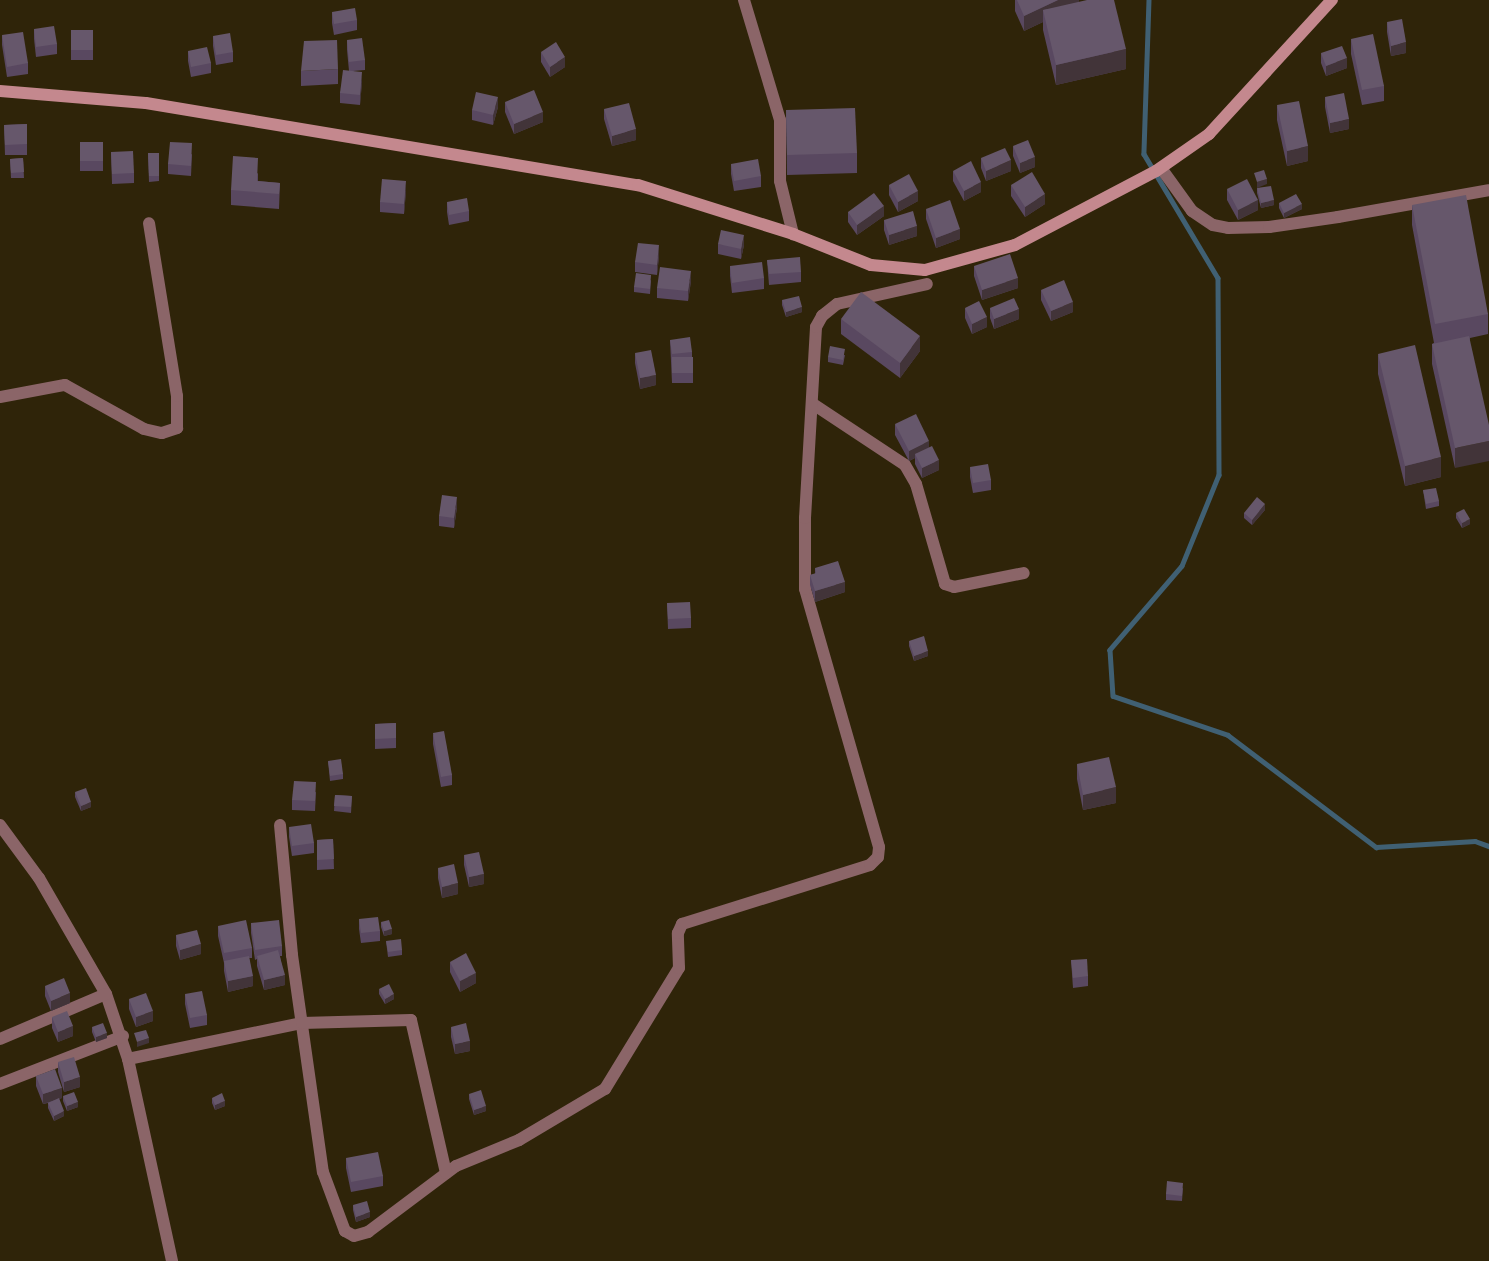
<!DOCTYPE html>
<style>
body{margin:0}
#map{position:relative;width:1489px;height:1261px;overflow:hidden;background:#2f2409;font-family:Helvetica,sans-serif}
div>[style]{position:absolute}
.stream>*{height:4.5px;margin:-2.25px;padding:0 2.25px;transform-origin:2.25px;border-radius:2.25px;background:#406073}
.street>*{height:12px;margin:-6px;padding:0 6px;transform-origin:6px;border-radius:6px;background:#8b6568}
.secondary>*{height:12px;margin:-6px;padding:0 6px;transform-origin:6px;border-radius:6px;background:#c4888e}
.wall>*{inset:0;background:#594860}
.shaded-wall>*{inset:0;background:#423439}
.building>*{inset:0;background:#66576b}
span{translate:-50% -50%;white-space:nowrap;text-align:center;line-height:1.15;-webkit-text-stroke:4.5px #251b01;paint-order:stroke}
</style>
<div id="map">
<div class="stream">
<div style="left:1149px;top:0;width:154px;rotate:91.9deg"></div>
<div style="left:1144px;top:154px;width:144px;rotate:59.2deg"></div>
<div style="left:1218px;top:278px;width:197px;rotate:89.7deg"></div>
<div style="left:1219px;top:475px;width:98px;rotate:112.1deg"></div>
<div style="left:1182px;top:566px;width:111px;rotate:130.6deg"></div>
<div style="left:1110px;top:650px;width:46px;rotate:86.3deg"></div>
<div style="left:1113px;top:696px;width:121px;rotate:18.7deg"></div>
<div style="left:1228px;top:735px;width:186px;rotate:37.1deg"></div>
<div style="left:1376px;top:847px;width:99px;rotate:-3.5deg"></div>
<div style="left:1475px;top:841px;width:15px;rotate:20deg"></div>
</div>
<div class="street">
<div style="left:744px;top:0;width:125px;rotate:73.3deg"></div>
<div style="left:780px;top:120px;width:61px;rotate:90deg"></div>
<div style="left:780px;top:181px;width:55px;rotate:76.2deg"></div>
<div style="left:1161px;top:168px;width:53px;rotate:54.2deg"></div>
<div style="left:1192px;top:211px;width:25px;rotate:34deg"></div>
<div style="left:1213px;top:225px;width:15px;rotate:11deg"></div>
<div style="left:1228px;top:228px;width:41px;rotate:-1.4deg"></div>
<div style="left:1269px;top:227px;width:70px;rotate:-8.2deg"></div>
<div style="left:1338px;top:217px;width:153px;rotate:-10.1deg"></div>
<div style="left:0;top:397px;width:66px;rotate:-10.5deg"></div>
<div style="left:65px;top:385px;width:90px;rotate:29.1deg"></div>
<div style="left:144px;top:429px;width:18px;rotate:13deg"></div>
<div style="left:162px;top:433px;width:16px;rotate:-18deg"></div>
<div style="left:177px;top:428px;width:32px;rotate:-90deg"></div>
<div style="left:177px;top:396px;width:175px;rotate:-99.2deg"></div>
<div style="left:813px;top:404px;width:110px;rotate:33.5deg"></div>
<div style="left:905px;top:465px;width:22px;rotate:60deg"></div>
<div style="left:916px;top:484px;width:104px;rotate:73.8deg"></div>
<div style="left:945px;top:584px;width:9px;rotate:18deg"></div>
<div style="left:954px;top:587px;width:71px;rotate:-11.3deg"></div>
<div style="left:0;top:825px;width:66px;rotate:53.7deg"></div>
<div style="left:39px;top:878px;width:134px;rotate:60deg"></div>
<div style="left:106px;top:994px;width:69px;rotate:71.3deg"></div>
<div style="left:128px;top:1059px;width:207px;rotate:77.7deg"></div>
<div style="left:280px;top:825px;width:131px;rotate:84.7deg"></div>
<div style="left:292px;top:955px;width:219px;rotate:81.9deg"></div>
<div style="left:323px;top:1172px;width:63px;rotate:69.6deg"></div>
<div style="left:345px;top:1231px;width:10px;rotate:29deg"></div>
<div style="left:354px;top:1236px;width:15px;rotate:-16deg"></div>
<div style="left:368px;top:1232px;width:110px;rotate:-36.9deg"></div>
<div style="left:456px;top:1166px;width:68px;rotate:-22.4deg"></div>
<div style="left:519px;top:1140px;width:100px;rotate:-30.7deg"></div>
<div style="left:605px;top:1089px;width:142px;rotate:-58.6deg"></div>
<div style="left:679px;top:968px;width:35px;rotate:-92deg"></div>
<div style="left:678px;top:933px;width:10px;rotate:-66deg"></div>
<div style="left:682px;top:924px;width:197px;rotate:-17.4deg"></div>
<div style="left:870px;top:865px;width:11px;rotate:-45deg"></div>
<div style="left:878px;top:857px;width:10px;rotate:-84deg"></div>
<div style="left:879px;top:847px;width:268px;rotate:-106deg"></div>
<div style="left:805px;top:589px;width:71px;rotate:-90deg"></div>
<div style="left:805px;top:518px;width:191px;rotate:-86.7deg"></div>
<div style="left:816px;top:327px;width:13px;rotate:-61deg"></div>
<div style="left:822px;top:316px;width:19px;rotate:-39deg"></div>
<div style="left:837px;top:304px;width:92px;rotate:-12.5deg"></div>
<div style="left:0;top:1039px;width:115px;rotate:-23deg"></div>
<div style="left:128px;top:1059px;width:178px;rotate:-11.7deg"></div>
<div style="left:302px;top:1023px;width:109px;rotate:-1.6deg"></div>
<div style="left:411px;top:1020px;width:157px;rotate:77.1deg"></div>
<div style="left:0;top:1084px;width:132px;rotate:-21.3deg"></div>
</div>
<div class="secondary">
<div style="left:0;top:91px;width:146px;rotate:4.7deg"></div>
<div style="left:146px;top:103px;width:499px;rotate:9.5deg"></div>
<div style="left:638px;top:185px;width:163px;rotate:17.5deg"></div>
<div style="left:793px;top:234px;width:84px;rotate:21.7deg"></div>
<div style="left:871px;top:265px;width:54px;rotate:5.3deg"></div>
<div style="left:925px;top:270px;width:93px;rotate:-15.5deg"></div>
<div style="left:1015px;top:245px;width:159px;rotate:-27.7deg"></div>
<div style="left:1156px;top:171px;width:65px;rotate:-34.9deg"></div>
<div style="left:1209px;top:134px;width:182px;rotate:-47.5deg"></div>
</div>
<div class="wall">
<div style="clip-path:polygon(1015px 0,1079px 0,1079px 2px,1126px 69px,1056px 85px,1043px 30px,1043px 22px,1024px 31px,1015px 11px)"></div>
<div style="clip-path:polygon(332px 12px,357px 20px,357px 30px,334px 35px,332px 23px)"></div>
<div style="clip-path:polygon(1387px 22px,1406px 53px,1391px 56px,1387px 32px)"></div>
<div style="clip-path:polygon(34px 29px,57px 44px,57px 54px,36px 57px,34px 39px)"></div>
<div style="clip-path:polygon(71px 30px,93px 30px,93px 60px,71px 60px)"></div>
<div style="clip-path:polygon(2px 35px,28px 63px,28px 74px,7px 77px,2px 45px)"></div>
<div style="clip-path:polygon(213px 36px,233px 52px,233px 62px,216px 65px,213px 46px)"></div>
<div style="clip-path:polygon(1351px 39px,1384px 86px,1384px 101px,1362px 105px,1351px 54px)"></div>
<div style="clip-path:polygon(347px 40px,365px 60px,365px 70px,353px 71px,362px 82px,360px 105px,340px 103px,340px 93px,349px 71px,347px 50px)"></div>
<div style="clip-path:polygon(188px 51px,211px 63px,211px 73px,191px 77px,188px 61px)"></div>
<div style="clip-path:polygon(541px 52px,565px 67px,550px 77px,541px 62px)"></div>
<div style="clip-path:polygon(1321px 53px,1347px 68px,1326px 76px,1321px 63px)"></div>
<div style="clip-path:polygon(338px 69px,338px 84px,301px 86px,301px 71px)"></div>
<div style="clip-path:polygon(1325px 97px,1349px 129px,1330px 133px,1325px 107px)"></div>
<div style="clip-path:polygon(505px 102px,543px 122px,514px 134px,505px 112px)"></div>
<div style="clip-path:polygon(1277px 105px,1308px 161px,1287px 166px,1277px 120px)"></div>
<div style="clip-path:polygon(498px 107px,493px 125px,472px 120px,472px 110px)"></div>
<div style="clip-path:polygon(604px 109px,636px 140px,612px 146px,604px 119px)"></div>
<div style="clip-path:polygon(786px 110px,857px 153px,857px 173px,787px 175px)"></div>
<div style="clip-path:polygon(27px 124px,27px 155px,5px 155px,4px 125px)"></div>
<div style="clip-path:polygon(80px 142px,103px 142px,103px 171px,80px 171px)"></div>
<div style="clip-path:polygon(1013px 146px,1035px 167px,1020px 173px,1013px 156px)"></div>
<div style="clip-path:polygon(111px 152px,134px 173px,134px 183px,112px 184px)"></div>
<div style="clip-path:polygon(148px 153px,159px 153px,159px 181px,149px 182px)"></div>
<div style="clip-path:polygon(192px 154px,191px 176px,168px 174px,168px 164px)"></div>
<div style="clip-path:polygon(23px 158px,24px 178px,11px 178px,10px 159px)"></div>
<div style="clip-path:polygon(981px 158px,1011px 171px,986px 181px,981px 168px)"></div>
<div style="clip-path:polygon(731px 164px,761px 176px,761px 187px,734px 191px,731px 174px)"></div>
<div style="clip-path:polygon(953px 171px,981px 192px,964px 201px,953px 181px)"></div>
<div style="clip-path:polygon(258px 173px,258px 181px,280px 183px,279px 209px,231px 205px,231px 190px)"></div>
<div style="clip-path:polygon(889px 185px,918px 201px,898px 212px,889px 195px)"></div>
<div style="clip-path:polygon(1011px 185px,1045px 204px,1025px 217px,1011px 196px)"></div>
<div style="clip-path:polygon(1257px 188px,1274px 205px,1261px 208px,1257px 193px)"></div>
<div style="clip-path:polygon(1227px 189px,1258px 210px,1238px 220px,1227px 200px)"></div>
<div style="clip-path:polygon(406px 191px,404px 214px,380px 212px,380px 202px)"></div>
<div style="clip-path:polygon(447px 202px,469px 211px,469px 221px,449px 225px,447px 212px)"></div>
<div style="clip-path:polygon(1279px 203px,1302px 209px,1284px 218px,1279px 208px)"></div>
<div style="clip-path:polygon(1412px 205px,1488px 314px,1488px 334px,1470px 338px,1455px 468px,1432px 364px,1432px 344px,1434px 343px,1412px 225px)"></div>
<div style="clip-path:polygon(926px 209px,960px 239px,936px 248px,926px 219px)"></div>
<div style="clip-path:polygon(848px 212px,884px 216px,857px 235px,848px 222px)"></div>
<div style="clip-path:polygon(884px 220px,917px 236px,889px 245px,884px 230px)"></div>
<div style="clip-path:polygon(718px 244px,744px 245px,741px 259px,718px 254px)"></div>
<div style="clip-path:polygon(659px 256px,657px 275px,635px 272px,635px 262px)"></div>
<div style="clip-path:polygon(767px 260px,801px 272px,801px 282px,769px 285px)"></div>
<div style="clip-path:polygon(730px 266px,764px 278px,764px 289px,732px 293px,730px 276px)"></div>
<div style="clip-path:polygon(974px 266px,1018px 288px,982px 300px,974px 276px)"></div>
<div style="clip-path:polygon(651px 280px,650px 294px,634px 292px,634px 287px)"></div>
<div style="clip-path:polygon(691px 281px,688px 301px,657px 298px,657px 288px)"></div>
<div style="clip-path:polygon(1041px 290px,1073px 312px,1051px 321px,1041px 300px)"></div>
<div style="clip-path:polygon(782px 300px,802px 312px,786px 317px,782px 305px)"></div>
<div style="clip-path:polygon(965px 308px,987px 327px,972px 334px,965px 318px)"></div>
<div style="clip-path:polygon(990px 308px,1019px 319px,994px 329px,990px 318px)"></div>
<div style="clip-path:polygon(841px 319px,920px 351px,900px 378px,841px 334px)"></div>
<div style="clip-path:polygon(670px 340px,692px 352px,692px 357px,693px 357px,693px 383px,672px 383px)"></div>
<div style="clip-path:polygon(635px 353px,656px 385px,640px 389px,635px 363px)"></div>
<div style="clip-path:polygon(1378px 354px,1441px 477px,1405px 486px,1378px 374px)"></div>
<div style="clip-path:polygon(845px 355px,843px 365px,828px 362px,828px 357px)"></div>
<div style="clip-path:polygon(895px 424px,929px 447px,939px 470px,922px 478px,915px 464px,915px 458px,909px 461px,895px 435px)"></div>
<div style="clip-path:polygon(970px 467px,991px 480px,991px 490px,973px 493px,970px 477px)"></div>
<div style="clip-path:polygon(1423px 490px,1439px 501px,1439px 506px,1426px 509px)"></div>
<div style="clip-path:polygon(457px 507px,454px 528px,439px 526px,439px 516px)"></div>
<div style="clip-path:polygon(1265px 510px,1252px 525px,1244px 518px,1244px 513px)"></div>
<div style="clip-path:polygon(1456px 513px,1470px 524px,1462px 528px,1456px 518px)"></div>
<div style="clip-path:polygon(815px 568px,845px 592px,815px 602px,810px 585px,810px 575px,815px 574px)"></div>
<div style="clip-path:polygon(667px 603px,691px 618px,691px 628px,668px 629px)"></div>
<div style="clip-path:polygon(909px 641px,928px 656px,914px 661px,909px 646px)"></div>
<div style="clip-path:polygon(396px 723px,396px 748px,375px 749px,375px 724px)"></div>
<div style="clip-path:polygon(433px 733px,452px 775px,452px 785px,441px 787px,433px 744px)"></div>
<div style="clip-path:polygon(328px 761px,343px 774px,343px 779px,330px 781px)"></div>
<div style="clip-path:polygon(1077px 764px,1116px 803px,1083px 810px,1077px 779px)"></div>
<div style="clip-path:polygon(75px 792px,91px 807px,81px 811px,75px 797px)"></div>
<div style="clip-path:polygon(316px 792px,315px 811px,292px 810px,292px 800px)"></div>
<div style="clip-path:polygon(335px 795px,352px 796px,351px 813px,334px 811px)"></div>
<div style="clip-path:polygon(289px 827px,314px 843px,314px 853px,292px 856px,289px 837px)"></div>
<div style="clip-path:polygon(333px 839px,334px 869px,317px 870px,317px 840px)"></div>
<div style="clip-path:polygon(464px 855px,484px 884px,469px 887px,464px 865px)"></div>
<div style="clip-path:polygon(438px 868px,458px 894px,442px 898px,438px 878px)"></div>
<div style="clip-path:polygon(359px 919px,380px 931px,380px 941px,361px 943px,359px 929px)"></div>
<div style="clip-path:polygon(381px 922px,392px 934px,384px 936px,381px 927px)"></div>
<div style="clip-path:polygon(251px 923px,282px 946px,282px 956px,280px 956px,285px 985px,264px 990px,257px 966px,257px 959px,255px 960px,251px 933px)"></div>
<div style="clip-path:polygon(218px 926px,252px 948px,252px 958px,249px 958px,253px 986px,228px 992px,224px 971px,224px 963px,218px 936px)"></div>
<div style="clip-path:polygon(176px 935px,201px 954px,180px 960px,176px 946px)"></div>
<div style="clip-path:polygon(386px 941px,402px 950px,402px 955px,388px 957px)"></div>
<div style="clip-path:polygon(1071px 960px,1088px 976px,1088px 986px,1073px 988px)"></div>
<div style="clip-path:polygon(450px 962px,476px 983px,460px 992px,450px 972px)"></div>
<div style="clip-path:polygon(45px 986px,70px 1003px,51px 1011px,45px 996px)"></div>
<div style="clip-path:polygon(379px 989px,394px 999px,385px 1004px,379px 994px)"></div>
<div style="clip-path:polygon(185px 994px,207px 1015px,207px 1025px,190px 1028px,185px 1004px)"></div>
<div style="clip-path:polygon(129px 999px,153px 1021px,136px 1027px,129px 1009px)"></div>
<div style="clip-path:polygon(52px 1017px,73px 1036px,58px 1042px,52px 1028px)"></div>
<div style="clip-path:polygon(92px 1027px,107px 1038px,96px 1042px,92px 1032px)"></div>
<div style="clip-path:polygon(451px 1027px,470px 1051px,455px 1054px,451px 1037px)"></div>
<div style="clip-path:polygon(58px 1062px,80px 1087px,64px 1092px,58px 1072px)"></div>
<div style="clip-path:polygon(36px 1076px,62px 1098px,59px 1099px,64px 1116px,54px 1121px,48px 1108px,48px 1103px,43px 1104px,36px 1086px)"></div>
<div style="clip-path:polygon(469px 1094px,486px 1111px,474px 1115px,469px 1099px)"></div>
<div style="clip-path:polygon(63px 1096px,78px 1107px,67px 1111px,63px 1101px)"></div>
<div style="clip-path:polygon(212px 1098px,225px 1106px,215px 1110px,212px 1103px)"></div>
<div style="clip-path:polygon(346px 1158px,383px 1176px,383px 1186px,351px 1192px,346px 1168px)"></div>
<div style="clip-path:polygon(1183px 1188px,1182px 1201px,1166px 1200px,1166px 1194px)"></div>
<div style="clip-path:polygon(353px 1205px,370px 1217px,356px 1222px,353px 1210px)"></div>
</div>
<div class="shaded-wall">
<div style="clip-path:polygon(1058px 0,1079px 0,1079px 5px,1043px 10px,1043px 22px,1024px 31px,1024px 16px)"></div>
<div style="clip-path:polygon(1406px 42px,1406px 53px,1391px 56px,1391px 46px)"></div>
<div style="clip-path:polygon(1126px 49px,1126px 69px,1056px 85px,1056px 65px)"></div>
<div style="clip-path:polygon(565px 57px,565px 67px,550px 77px,550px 67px)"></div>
<div style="clip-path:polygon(1347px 58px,1347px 68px,1326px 76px,1326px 66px)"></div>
<div style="clip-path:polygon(362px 72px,362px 82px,360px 105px,360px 95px)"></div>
<div style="clip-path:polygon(498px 97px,498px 107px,493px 125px,493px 115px)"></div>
<div style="clip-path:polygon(543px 112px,543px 122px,514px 134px,514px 124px)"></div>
<div style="clip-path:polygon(1349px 119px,1349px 129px,1330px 133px,1330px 123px)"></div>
<div style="clip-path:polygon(636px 129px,636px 140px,612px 146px,612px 136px)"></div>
<div style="clip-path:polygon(1308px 146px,1308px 161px,1287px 166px,1287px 151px)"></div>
<div style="clip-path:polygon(1035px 157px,1035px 167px,1020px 173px,1020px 163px)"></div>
<div style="clip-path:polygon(1011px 160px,1011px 171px,986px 181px,986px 171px)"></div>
<div style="clip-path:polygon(1267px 179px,1267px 184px,1257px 188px,1257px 182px)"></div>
<div style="clip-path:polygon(406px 181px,406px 191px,404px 214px,404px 204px)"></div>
<div style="clip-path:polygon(981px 182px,981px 192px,964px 201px,964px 191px)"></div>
<div style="clip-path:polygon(918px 191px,918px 201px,898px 212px,898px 202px)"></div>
<div style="clip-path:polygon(1045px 194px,1045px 204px,1025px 217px,1025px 207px)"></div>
<div style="clip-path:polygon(1258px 200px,1258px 210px,1238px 220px,1238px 210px)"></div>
<div style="clip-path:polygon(1274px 200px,1274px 205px,1261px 208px,1261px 203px)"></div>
<div style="clip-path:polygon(1302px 204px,1302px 209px,1284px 218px,1284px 213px)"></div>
<div style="clip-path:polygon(884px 206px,884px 216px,857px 235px,857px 225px)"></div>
<div style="clip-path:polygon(917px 226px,917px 236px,889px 245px,889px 235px)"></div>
<div style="clip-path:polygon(960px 229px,960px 239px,936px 248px,936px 238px)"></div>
<div style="clip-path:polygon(744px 235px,744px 245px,741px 259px,741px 249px)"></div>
<div style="clip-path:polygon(659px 245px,659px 256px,657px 275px,657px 265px)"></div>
<div style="clip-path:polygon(691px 271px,691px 281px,688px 301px,688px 291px)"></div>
<div style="clip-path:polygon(1018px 278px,1018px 288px,982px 300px,982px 290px)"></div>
<div style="clip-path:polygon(1073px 302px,1073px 312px,1051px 321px,1051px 311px)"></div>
<div style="clip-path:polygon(802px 307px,802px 312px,786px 317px,786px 312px)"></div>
<div style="clip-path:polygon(1019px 309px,1019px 319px,994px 329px,994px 319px)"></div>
<div style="clip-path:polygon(987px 317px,987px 327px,972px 334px,972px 324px)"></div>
<div style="clip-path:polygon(920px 336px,920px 351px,900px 378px,900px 363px)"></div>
<div style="clip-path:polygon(656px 375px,656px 385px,640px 389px,640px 378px)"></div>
<div style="clip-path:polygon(929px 441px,929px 451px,915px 454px,915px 458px,909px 461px,909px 451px)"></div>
<div style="clip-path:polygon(1489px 441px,1489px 461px,1455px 468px,1455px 448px)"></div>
<div style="clip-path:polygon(1441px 457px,1441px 477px,1405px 486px,1405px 466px)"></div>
<div style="clip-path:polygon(939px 460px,939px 470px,922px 478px,922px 468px)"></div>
<div style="clip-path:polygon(457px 497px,457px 507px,454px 528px,454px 518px)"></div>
<div style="clip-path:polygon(1265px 504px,1265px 510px,1252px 525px,1252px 520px)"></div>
<div style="clip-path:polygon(1470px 519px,1470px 524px,1462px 528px,1462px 523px)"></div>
<div style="clip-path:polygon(845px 582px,845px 592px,815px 602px,815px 591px)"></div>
<div style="clip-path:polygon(928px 651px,928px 656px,914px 661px,914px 656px)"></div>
<div style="clip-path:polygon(1116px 787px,1116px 803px,1083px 810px,1083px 795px)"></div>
<div style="clip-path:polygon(91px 802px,91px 807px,81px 811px,81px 806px)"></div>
<div style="clip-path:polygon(484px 874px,484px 884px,469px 887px,469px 877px)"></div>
<div style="clip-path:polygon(458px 883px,458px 894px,442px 898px,442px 887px)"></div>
<div style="clip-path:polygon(392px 929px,392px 934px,384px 936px,384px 931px)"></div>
<div style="clip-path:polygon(201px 944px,201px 954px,180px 960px,180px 950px)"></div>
<div style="clip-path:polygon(476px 973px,476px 983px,460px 992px,460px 981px)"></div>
<div style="clip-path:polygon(285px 975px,285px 985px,264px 990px,264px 980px)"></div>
<div style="clip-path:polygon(253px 976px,253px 986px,228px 992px,228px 981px)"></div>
<div style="clip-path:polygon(70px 993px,70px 1003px,51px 1011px,51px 1001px)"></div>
<div style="clip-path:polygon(394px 994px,394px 999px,385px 1004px,385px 999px)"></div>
<div style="clip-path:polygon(153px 1011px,153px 1021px,136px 1027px,136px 1017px)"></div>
<div style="clip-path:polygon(73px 1026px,73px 1036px,58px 1042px,58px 1032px)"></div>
<div style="clip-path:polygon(107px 1033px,107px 1038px,96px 1042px,96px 1037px)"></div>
<div style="clip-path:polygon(149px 1038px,149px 1043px,137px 1047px,137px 1042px)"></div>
<div style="clip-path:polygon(470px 1041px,470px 1051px,455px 1054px,455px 1044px)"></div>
<div style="clip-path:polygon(80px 1077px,80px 1087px,64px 1092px,64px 1082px)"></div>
<div style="clip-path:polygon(62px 1088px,62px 1098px,43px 1104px,43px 1094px)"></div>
<div style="clip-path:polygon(225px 1101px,225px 1106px,215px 1110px,215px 1105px)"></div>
<div style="clip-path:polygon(78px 1102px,78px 1107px,67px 1111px,67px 1106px)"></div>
<div style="clip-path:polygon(486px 1106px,486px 1111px,474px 1115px,474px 1110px)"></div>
<div style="clip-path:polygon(64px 1111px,64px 1116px,54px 1121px,54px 1116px)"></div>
<div style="clip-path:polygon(370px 1212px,370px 1217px,356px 1222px,356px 1217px)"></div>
</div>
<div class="building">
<div style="clip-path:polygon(1017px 0,1058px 0,1024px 16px)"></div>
<div style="clip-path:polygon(1087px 0,1114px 0,1126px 49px,1056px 65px,1043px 10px)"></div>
<div style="clip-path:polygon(355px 8px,357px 20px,334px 24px,332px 12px)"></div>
<div style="clip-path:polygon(1402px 19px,1406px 42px,1391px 46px,1387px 22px)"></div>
<div style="clip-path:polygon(54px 26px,57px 44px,36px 47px,34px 29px)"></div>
<div style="clip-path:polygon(71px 30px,93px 30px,93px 50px,71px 50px)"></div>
<div style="clip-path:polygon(23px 32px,28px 63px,7px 67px,2px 35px)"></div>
<div style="clip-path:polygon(230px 33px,233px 52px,216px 55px,213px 36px)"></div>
<div style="clip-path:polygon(1373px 34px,1384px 86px,1362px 90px,1351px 39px)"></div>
<div style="clip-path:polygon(362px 38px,365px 60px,349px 62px,347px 40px)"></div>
<div style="clip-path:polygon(337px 40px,338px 69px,301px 71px,304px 41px)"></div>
<div style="clip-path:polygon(556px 42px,565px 57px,550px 67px,541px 52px)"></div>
<div style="clip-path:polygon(1342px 46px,1347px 58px,1326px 66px,1321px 53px)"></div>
<div style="clip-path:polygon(207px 47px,211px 63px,191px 67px,188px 51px)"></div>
<div style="clip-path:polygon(343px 70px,362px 72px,360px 95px,340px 93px)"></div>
<div style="clip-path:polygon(534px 90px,543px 112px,514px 124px,505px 102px)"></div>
<div style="clip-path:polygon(476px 92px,498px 97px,493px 115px,472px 110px)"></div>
<div style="clip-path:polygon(1344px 93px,1349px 119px,1330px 123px,1325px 97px)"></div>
<div style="clip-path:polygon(1299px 101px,1308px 146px,1287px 151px,1277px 105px)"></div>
<div style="clip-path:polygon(629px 103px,636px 129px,612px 136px,604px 109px)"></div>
<div style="clip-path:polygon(855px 108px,857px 153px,787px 155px,786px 110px)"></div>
<div style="clip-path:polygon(27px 124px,27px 144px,5px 145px,4px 125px)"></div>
<div style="clip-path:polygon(1028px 140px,1035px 157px,1020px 163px,1013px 146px)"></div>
<div style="clip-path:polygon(80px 142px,103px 142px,103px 161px,80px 161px)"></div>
<div style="clip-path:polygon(170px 142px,192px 143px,191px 166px,168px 164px)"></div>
<div style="clip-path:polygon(1005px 148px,1011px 160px,986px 171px,981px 158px)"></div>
<div style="clip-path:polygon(133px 151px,134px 173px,112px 174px,111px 152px)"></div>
<div style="clip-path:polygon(148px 153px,159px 153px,159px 176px,149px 176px)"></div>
<div style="clip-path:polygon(233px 156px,258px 158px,257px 181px,280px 183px,279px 194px,231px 190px)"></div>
<div style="clip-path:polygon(23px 158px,24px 172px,11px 173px,10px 159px)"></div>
<div style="clip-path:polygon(758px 159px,761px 176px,734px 181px,731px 164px)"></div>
<div style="clip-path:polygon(971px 161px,981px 182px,964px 191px,953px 171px)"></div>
<div style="clip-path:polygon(1264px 170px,1267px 179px,1257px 182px,1254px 173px)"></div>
<div style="clip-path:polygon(1032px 172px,1045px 194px,1025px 207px,1011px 185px)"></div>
<div style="clip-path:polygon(909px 174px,918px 191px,898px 202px,889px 185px)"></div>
<div style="clip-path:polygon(382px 179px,406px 181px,404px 204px,380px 202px)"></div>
<div style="clip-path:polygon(1247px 179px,1258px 200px,1238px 210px,1227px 189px)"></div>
<div style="clip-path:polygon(1271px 186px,1274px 200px,1261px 203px,1257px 188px)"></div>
<div style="clip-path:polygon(874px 193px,884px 206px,857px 225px,848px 212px)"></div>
<div style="clip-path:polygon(1296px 194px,1302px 204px,1284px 213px,1279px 203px)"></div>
<div style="clip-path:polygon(1466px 195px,1488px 314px,1435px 324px,1412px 205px)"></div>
<div style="clip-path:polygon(467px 198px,469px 211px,449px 215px,447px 202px)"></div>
<div style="clip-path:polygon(950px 200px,960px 229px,936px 238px,926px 209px)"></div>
<div style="clip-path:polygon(913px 211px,917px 226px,889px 235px,884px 220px)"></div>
<div style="clip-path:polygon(721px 230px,744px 235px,741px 249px,718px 244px)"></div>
<div style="clip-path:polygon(638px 243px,659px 245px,657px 265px,635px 262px)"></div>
<div style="clip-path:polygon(1010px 254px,1018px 278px,982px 290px,974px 266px)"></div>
<div style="clip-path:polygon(800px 257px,801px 272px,769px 274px,767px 260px)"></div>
<div style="clip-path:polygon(762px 262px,764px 278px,732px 283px,730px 266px)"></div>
<div style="clip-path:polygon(660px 267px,691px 271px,688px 291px,657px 288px)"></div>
<div style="clip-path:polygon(636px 273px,651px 275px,650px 289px,634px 287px)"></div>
<div style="clip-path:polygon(1064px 280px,1073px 302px,1051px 311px,1041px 290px)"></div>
<div style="clip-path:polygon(861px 292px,920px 336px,900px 363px,841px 319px)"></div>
<div style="clip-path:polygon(799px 296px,802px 307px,786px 312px,782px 300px)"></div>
<div style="clip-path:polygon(1014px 298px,1019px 309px,994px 319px,990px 308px)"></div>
<div style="clip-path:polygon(979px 301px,987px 317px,972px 324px,965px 308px)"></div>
<div style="clip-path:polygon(1469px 336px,1489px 425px,1489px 441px,1455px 448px,1432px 344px)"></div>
<div style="clip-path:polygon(690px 337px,692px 352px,672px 354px,670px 340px)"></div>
<div style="clip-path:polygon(1415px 345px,1441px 457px,1405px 466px,1378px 354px)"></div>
<div style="clip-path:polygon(830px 346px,845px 349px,843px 360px,828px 357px)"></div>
<div style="clip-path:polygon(651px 350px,656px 375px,640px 378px,635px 353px)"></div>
<div style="clip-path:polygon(672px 357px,693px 357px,693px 373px,672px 373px)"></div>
<div style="clip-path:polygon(916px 414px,929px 441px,909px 451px,895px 424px)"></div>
<div style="clip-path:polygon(932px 446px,939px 460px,922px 468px,915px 454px)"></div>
<div style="clip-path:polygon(988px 464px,991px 480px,973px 483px,970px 467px)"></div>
<div style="clip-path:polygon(1436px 488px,1439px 501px,1426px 504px,1423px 490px)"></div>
<div style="clip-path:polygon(442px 495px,457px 497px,454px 518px,439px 516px)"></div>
<div style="clip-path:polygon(1257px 497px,1265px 504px,1252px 520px,1244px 513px)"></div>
<div style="clip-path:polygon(1464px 509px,1470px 519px,1462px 523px,1456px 513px)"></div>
<div style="clip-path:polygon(838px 561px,845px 582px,815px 591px,810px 575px,816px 573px,815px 568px)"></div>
<div style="clip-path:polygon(690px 602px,691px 618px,668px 619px,667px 603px)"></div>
<div style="clip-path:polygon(924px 636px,928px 651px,914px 656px,909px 641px)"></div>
<div style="clip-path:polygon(396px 723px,396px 738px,375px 739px,375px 724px)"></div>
<div style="clip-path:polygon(444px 731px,452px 775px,441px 777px,433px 733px)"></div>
<div style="clip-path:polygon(1109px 757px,1116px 787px,1083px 795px,1077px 764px)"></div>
<div style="clip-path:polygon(341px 759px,343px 774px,330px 776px,328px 761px)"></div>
<div style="clip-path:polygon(294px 781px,316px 782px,315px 801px,292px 800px)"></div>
<div style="clip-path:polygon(86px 788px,91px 802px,81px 806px,75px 792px)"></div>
<div style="clip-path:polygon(335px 795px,352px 796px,351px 807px,334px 806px)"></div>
<div style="clip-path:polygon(311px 824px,314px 843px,292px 846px,289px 827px)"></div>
<div style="clip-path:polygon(333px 839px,334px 859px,317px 860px,317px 840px)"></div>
<div style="clip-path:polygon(479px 852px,484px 874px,469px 877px,464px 855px)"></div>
<div style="clip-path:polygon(454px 864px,458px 883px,442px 887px,438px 868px)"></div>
<div style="clip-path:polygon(378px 917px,380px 931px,361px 933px,359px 919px)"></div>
<div style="clip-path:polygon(246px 920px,252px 948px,224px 953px,218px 926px)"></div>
<div style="clip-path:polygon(279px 920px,282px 946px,255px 950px,251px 923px)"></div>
<div style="clip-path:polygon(389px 920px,392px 929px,384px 931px,381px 922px)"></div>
<div style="clip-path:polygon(197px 930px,201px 944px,180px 950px,176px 935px)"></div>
<div style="clip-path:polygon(401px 939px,402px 950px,388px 952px,386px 941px)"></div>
<div style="clip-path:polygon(278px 950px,285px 975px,264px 980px,257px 956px)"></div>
<div style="clip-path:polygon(466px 953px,476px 973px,460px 981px,450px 962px)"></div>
<div style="clip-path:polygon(249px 956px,253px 976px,228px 981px,224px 961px)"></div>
<div style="clip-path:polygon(1087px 959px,1088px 976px,1073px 978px,1071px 960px)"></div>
<div style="clip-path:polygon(64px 978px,70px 993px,51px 1001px,45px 986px)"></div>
<div style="clip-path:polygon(389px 984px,394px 994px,385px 999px,379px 989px)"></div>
<div style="clip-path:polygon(202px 991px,207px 1015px,190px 1018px,185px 994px)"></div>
<div style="clip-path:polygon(146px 993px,153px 1011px,136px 1017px,129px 999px)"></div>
<div style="clip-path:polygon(67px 1011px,73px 1026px,58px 1032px,52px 1017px)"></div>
<div style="clip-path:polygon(103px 1023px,107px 1033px,96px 1037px,92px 1027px)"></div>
<div style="clip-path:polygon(466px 1023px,470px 1041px,455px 1044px,451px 1027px)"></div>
<div style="clip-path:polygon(146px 1030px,149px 1038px,137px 1042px,134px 1033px)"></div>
<div style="clip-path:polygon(74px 1057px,80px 1077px,64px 1082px,58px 1062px)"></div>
<div style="clip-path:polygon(55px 1069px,62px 1088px,43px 1094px,36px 1076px)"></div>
<div style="clip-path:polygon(481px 1090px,486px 1106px,474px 1110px,469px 1094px)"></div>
<div style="clip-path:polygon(74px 1092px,78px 1102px,67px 1106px,63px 1096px)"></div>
<div style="clip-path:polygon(222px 1093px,225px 1101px,215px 1105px,212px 1098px)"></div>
<div style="clip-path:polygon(59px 1098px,64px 1111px,54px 1116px,48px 1103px)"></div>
<div style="clip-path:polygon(378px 1152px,383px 1176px,351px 1182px,346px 1158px)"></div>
<div style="clip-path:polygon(1167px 1181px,1183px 1183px,1182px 1196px,1166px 1194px)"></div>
<div style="clip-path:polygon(367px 1201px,370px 1212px,356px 1217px,353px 1205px)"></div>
</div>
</div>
